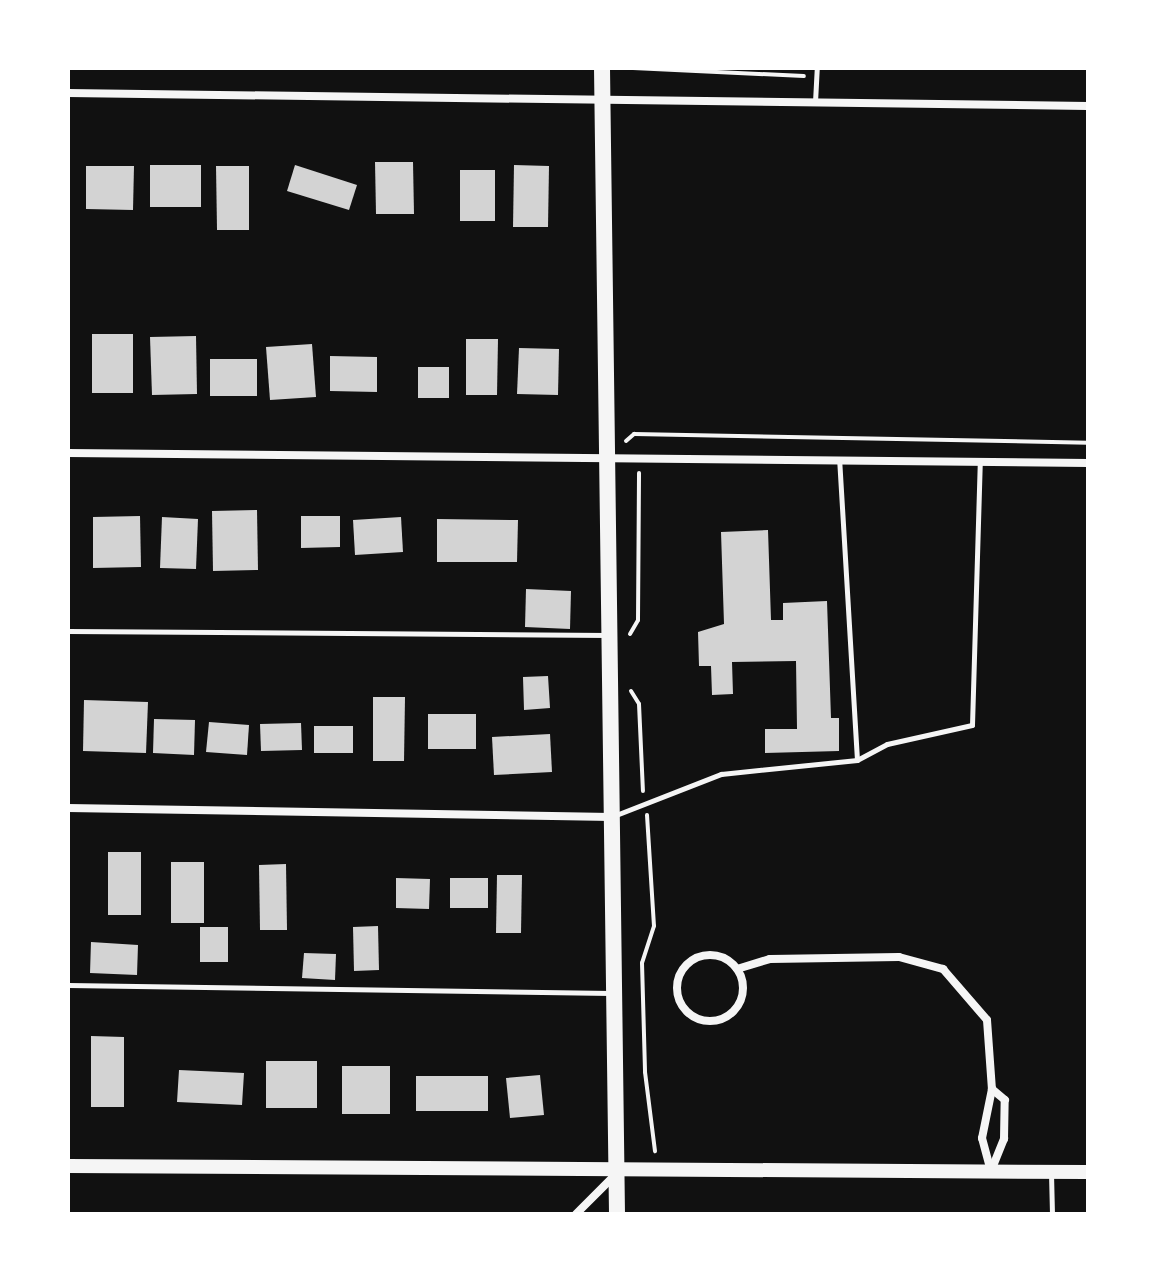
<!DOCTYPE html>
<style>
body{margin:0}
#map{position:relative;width:1156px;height:1282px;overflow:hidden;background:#111;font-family:Helvetica,sans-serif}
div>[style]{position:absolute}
.building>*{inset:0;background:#d3d3d3}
.path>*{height:4px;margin:-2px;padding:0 2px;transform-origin:2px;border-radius:2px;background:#f5f5f5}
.service>*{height:5px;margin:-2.5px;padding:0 2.5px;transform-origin:2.5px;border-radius:2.5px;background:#f5f5f5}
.minor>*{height:8px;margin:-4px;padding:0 4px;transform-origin:4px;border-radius:4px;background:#f5f5f5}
.minor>.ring{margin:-4px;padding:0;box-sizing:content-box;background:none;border:8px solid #f5f5f5;border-radius:50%}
.tertiary>*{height:14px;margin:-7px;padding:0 7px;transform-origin:7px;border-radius:7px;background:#f5f5f5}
.secondary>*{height:16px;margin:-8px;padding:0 8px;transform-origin:8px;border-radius:8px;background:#f5f5f5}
span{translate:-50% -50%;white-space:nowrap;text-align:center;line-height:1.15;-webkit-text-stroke:6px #fff;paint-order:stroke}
.frame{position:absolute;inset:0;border:70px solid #fff;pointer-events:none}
</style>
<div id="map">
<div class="building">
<div style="clip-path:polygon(375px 162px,413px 162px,414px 214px,376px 214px)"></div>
<div style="clip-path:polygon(150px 165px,201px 165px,201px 207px,150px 207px)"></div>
<div style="clip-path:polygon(295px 165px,357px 185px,349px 210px,287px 191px)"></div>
<div style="clip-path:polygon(514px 165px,549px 166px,548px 227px,513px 227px)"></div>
<div style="clip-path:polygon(86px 166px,134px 166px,133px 210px,86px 209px)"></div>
<div style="clip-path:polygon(216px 166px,249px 166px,249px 230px,217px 230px)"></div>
<div style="clip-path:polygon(460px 170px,495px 170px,495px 221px,460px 221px)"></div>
<div style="clip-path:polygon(92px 334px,133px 334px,133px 393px,92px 393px)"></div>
<div style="clip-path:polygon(196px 336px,197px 394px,152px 395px,150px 337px)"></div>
<div style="clip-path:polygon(466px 339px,498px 339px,497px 395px,466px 395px)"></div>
<div style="clip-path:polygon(312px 344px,316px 397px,270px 400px,266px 347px)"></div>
<div style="clip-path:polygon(519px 348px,559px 349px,558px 395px,517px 394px)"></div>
<div style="clip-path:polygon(330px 356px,377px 357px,377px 392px,330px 391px)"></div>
<div style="clip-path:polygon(210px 359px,257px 359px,257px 396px,210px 396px)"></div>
<div style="clip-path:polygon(418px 367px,449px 367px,449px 398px,418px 398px)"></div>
<div style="clip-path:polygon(257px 510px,258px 570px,213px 571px,212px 511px)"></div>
<div style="clip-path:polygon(140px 516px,141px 567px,93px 568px,93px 517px)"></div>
<div style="clip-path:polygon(301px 516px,340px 516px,340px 547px,301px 548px)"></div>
<div style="clip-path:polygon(162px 517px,198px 519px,196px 569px,160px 568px)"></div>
<div style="clip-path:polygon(401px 517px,403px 552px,355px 555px,353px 520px)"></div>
<div style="clip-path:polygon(437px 519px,518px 520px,517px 562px,437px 562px)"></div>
<div style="clip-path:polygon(768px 530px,771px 620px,783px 620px,783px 603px,827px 601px,831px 718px,839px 718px,839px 751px,765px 753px,765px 729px,797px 729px,796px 661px,732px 662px,733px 694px,712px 695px,711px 666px,699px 666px,698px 632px,724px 624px,721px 532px)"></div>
<div style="clip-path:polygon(526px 589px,571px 591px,570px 629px,525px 627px)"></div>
<div style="clip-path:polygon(548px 676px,550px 708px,524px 710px,523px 677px)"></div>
<div style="clip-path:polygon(373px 697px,405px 697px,404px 761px,373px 761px)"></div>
<div style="clip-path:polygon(84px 700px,148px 702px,146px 753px,83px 751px)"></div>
<div style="clip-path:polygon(428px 714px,476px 714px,476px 749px,428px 749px)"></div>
<div style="clip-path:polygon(154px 719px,195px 720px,194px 755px,153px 753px)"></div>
<div style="clip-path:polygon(209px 722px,249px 725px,247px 755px,206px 752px)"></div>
<div style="clip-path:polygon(301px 723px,302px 750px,261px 751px,260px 724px)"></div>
<div style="clip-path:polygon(314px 726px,353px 726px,353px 753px,314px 753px)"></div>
<div style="clip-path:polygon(550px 734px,552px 772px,494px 775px,492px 737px)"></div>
<div style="clip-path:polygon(108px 852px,141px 852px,141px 915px,108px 915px)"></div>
<div style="clip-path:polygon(171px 862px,204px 862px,204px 923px,171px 923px)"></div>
<div style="clip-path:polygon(286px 864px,287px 930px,260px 930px,259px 865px)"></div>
<div style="clip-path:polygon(497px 875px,522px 875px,521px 933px,496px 933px)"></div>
<div style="clip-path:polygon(396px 878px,430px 879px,429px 909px,396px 908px)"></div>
<div style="clip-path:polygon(450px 878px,488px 878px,488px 908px,450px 908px)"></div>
<div style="clip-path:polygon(378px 926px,379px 970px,354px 971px,353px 927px)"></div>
<div style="clip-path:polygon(200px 927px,228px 927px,228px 962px,200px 962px)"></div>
<div style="clip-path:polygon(91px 942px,138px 945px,137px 975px,90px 973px)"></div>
<div style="clip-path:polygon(304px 953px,336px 954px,335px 980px,302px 978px)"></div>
<div style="clip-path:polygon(91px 1036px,124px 1037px,124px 1107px,91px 1107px)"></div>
<div style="clip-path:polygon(266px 1061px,317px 1061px,317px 1108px,266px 1108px)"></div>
<div style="clip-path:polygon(342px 1066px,390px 1066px,390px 1114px,342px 1114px)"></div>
<div style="clip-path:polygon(179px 1070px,244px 1073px,242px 1105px,177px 1102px)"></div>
<div style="clip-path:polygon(540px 1075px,544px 1115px,510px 1118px,506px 1078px)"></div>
<div style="clip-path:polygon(416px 1076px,488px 1076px,488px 1111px,416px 1111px)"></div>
</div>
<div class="path">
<div style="left:633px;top:68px;width:171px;rotate:2.7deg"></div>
<div style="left:626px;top:441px;width:11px;rotate:-41deg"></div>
<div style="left:634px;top:434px;width:454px;rotate:1.1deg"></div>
<div style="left:630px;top:634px;width:16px;rotate:-60deg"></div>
<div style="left:638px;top:620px;width:147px;rotate:-89.6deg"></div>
<div style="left:631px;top:691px;width:15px;rotate:58deg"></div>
<div style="left:639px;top:704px;width:87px;rotate:87.4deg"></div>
<div style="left:647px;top:815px;width:111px;rotate:86.4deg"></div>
<div style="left:654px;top:926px;width:39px;rotate:108deg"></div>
<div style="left:642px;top:963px;width:109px;rotate:88.4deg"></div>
<div style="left:645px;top:1072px;width:80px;rotate:82.8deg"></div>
</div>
<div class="service">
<div style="left:815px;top:102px;width:34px;rotate:-87deg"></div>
<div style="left:68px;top:631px;width:540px;rotate:0.42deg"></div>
<div style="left:857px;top:760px;width:34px;rotate:-28deg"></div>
<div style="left:887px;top:744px;width:87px;rotate:-12.6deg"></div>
<div style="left:972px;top:725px;width:262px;rotate:-88.3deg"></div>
<div style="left:616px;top:815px;width:113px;rotate:-21.3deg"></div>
<div style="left:721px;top:774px;width:137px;rotate:-5.9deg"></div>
<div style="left:857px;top:760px;width:301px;rotate:-93.4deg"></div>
<div style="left:68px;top:985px;width:543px;rotate:0.84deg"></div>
<div style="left:1051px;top:1173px;width:41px;rotate:88.6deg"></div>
</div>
<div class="minor">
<div style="left:68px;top:93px;width:1020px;rotate:0.73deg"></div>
<div style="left:68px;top:453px;width:1020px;rotate:0.56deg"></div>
<div style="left:68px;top:808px;width:543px;rotate:0.95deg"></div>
<div class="ring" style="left:677px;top:955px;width:58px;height:58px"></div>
<div style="left:737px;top:969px;width:34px;rotate:-17deg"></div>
<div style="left:770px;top:959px;width:129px;rotate:-0.9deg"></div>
<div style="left:899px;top:957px;width:46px;rotate:15.3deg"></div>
<div style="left:943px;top:969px;width:67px;rotate:49.2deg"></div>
<div style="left:987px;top:1020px;width:69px;rotate:85.9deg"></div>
<div style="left:992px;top:1089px;width:50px;rotate:101.5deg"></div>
<div style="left:982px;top:1138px;width:35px;rotate:75deg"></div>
<div style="left:991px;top:1171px;width:35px;rotate:-68deg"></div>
<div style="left:1004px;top:1139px;width:39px;rotate:-89deg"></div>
<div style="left:1005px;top:1100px;width:17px;rotate:-140deg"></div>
<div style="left:576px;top:1214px;width:55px;rotate:-45deg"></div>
</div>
<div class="tertiary">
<div style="left:68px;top:1166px;width:1020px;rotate:0.34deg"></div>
</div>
<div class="secondary">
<div style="left:602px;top:68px;width:1146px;rotate:89.25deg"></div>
</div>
<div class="frame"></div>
</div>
